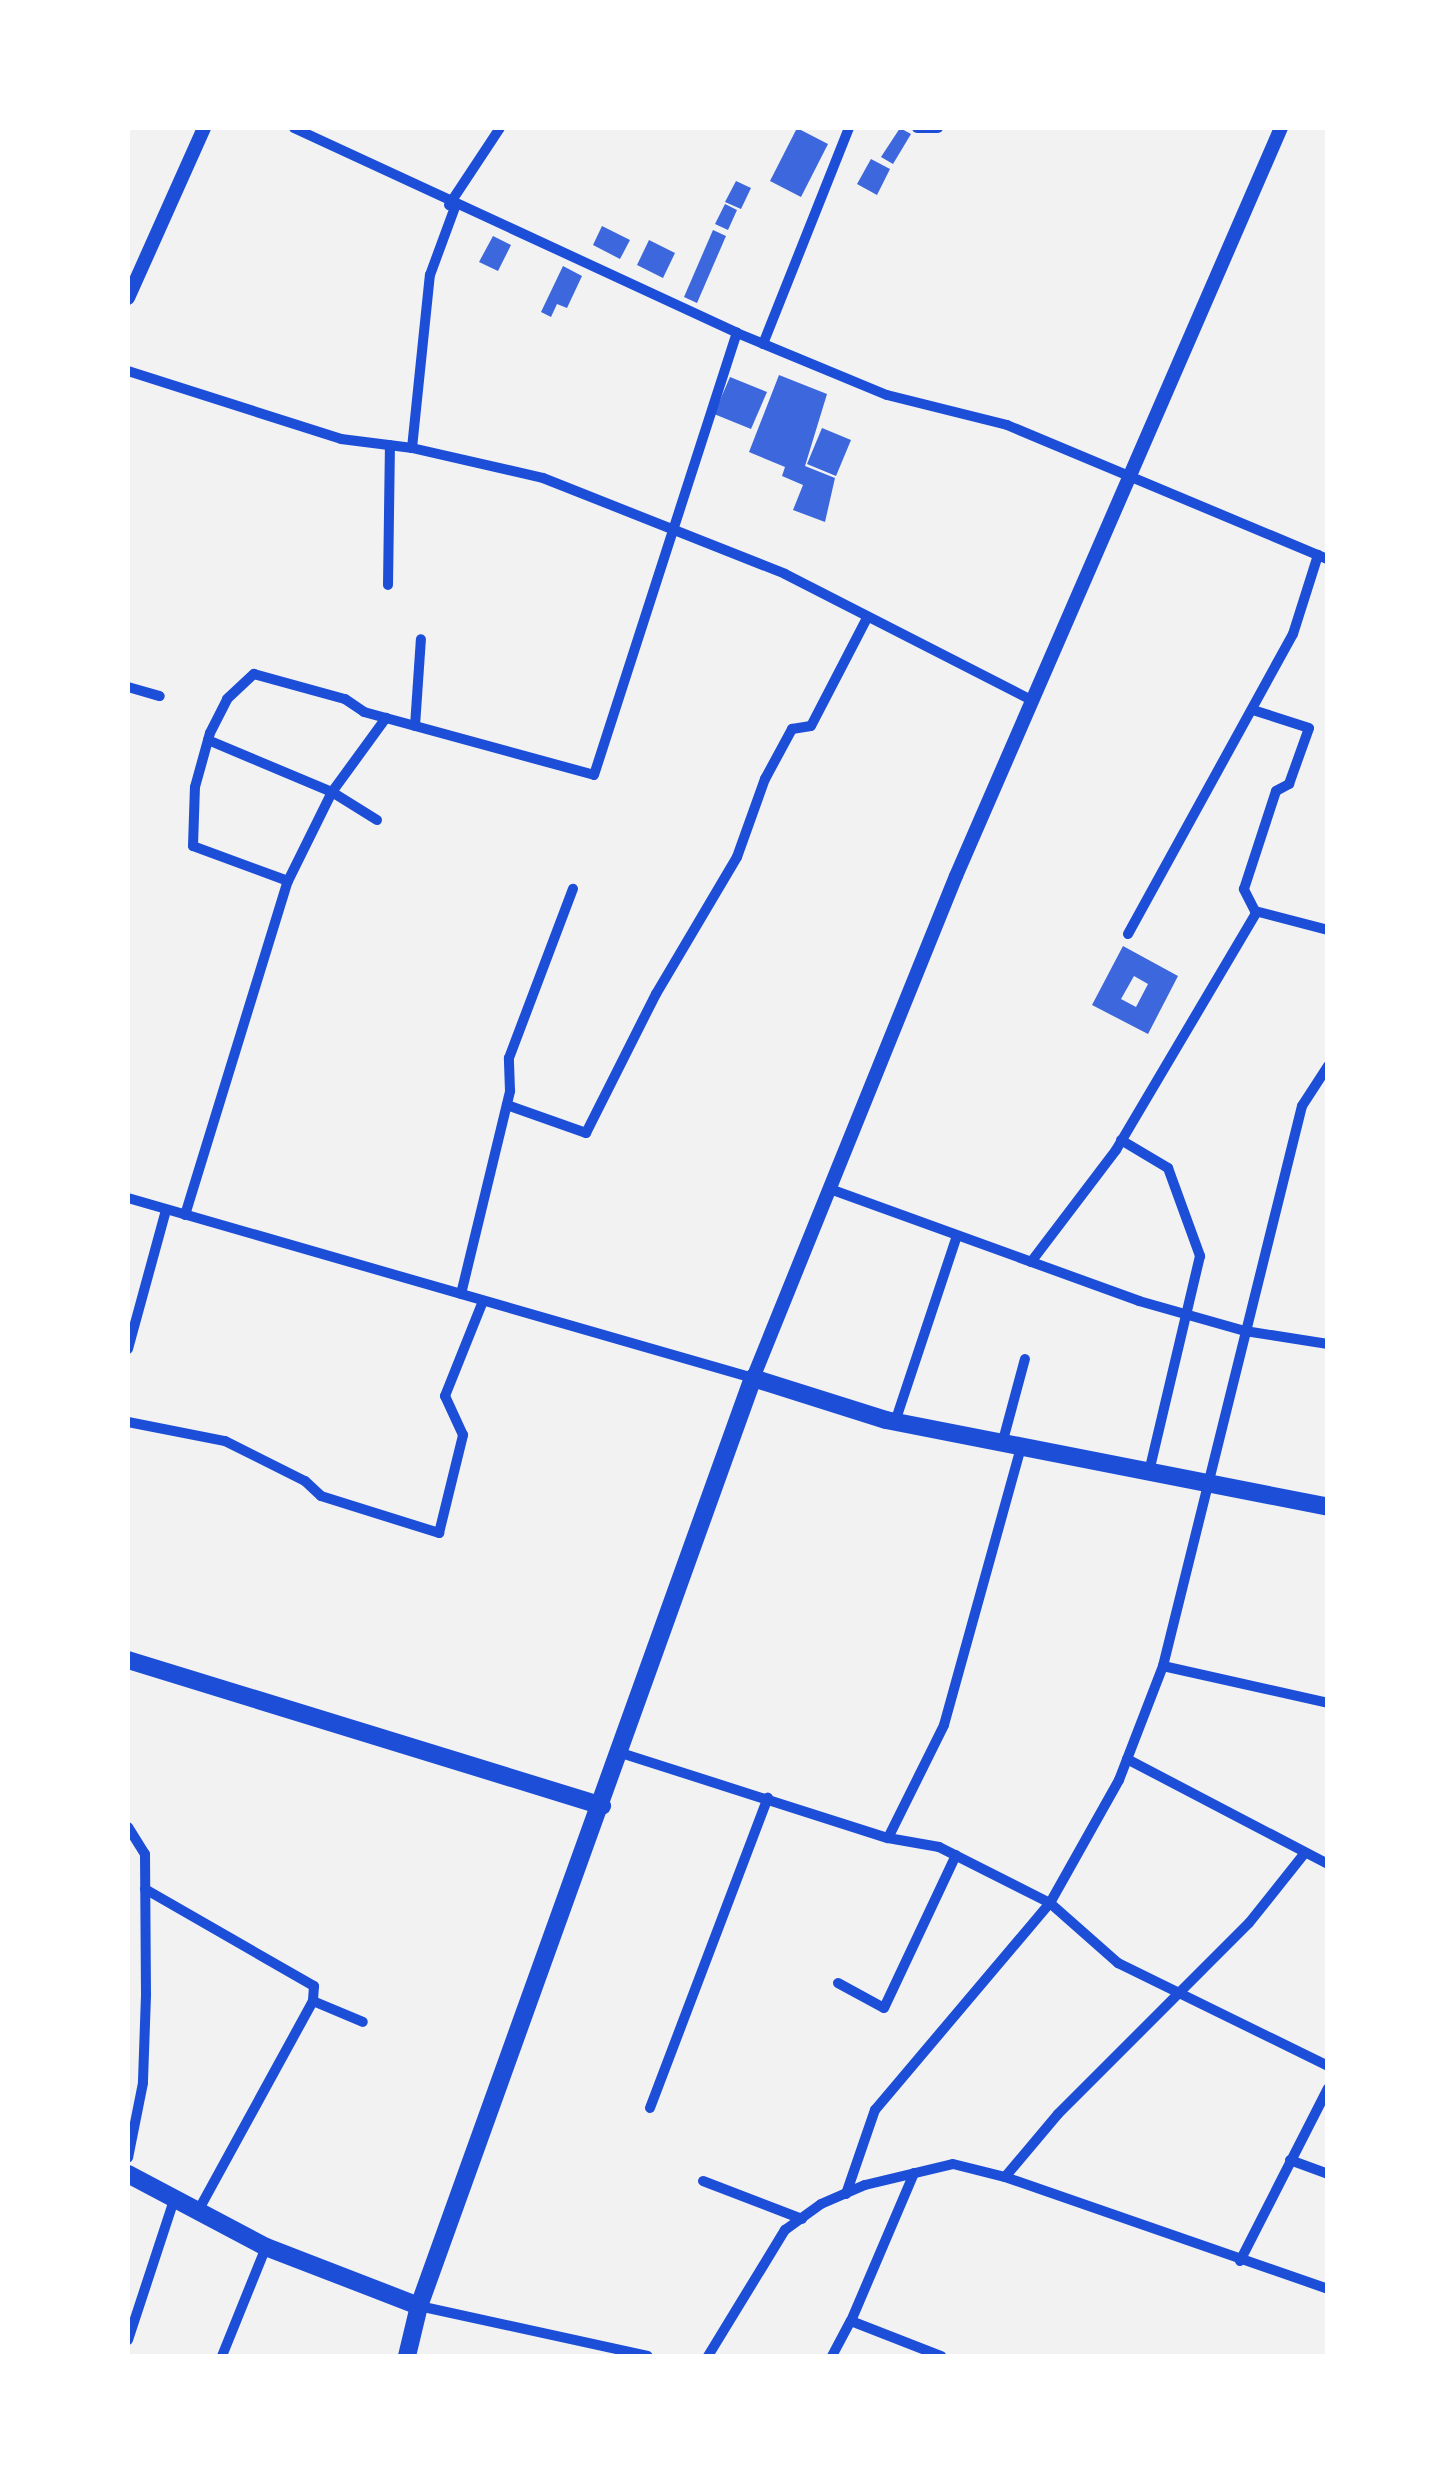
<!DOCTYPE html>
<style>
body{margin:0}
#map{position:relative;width:1455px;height:2484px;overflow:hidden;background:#f2f2f2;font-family:Overpass,sans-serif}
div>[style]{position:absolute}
.building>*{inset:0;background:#3d67dc}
.minor>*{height:10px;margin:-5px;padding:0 5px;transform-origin:5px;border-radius:5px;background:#1d4ed8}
.tertiary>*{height:14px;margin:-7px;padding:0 7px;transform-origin:7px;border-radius:7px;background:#1d4ed8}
.trunk>*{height:18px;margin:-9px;padding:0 9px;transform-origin:9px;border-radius:9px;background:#1d4ed8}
span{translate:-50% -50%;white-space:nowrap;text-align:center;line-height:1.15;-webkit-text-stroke:8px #fff;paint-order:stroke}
.frame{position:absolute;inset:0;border:130px solid #fff;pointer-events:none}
</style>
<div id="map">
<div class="building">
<div style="clip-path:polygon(797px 128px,828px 144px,801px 197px,770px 181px)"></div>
<div style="clip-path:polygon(900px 128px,911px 134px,893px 164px,881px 157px)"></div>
<div style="clip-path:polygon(871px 159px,890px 169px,877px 195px,857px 184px)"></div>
<div style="clip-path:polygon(736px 181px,751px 188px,741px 209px,725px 202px)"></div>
<div style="clip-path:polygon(725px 204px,737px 210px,728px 230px,715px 224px)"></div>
<div style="clip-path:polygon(602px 226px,630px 240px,620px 259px,593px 245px)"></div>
<div style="clip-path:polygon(713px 230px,726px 236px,697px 303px,684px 297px)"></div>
<div style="clip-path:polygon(493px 236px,511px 245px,498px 271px,479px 262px)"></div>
<div style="clip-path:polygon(649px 240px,675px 253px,663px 278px,637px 265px)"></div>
<div style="clip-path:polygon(563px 266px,582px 276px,567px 308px,557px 304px,551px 317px,541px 312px)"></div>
<div style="clip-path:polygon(779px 375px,827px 394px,805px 466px,835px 478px,825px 522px,793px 510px,803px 485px,782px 476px,785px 467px,749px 452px)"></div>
<div style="clip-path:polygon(730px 377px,767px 392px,751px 429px,714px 414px)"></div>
<div style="clip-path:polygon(822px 428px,851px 440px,836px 476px,807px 464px)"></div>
<div style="clip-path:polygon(evenodd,1123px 946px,1178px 976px,1148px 1034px,1092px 1005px,1123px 946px,1134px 976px,1148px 984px,1136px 1007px,1121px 999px,1134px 976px)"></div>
</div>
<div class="minor">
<div style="left:294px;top:128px;width:488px;rotate:24.8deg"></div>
<div style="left:737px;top:333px;width:162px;rotate:22.5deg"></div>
<div style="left:887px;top:395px;width:124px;rotate:14deg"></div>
<div style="left:1007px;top:425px;width:348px;rotate:22.7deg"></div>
<div style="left:917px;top:128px;width:21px"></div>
<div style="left:449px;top:205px;width:92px;rotate:-56.5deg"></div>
<div style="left:763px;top:344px;width:232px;rotate:-68.3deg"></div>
<div style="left:128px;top:371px;width:224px;rotate:17.7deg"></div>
<div style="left:341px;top:439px;width:72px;rotate:7.2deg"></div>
<div style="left:412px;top:448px;width:134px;rotate:12.9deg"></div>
<div style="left:543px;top:478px;width:260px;rotate:21.6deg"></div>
<div style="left:785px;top:574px;width:279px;rotate:27.1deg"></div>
<div style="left:412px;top:448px;width:174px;rotate:-84.1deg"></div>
<div style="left:430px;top:275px;width:72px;rotate:-69.8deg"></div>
<div style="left:388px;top:585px;width:140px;rotate:-89.2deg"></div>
<div style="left:128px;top:687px;width:33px;rotate:16deg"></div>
<div style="left:415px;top:726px;width:87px;rotate:-86.1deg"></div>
<div style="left:208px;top:740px;width:134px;rotate:22.8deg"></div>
<div style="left:332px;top:792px;width:53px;rotate:31.9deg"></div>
<div style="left:288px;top:881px;width:101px;rotate:-159.8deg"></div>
<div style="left:193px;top:846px;width:59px;rotate:-88.1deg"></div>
<div style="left:195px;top:787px;width:56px;rotate:-74.5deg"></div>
<div style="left:210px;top:733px;width:38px;rotate:-63deg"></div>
<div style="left:227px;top:699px;width:37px;rotate:-43deg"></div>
<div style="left:254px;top:674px;width:94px;rotate:15.4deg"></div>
<div style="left:345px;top:699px;width:23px;rotate:34deg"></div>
<div style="left:364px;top:712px;width:238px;rotate:15.3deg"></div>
<div style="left:594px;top:775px;width:465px;rotate:-72.1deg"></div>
<div style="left:1255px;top:911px;width:75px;rotate:14.6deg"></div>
<div style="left:1128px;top:934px;width:342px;rotate:-61.2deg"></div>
<div style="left:1293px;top:634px;width:83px;rotate:-72.4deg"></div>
<div style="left:507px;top:1105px;width:84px;rotate:19.5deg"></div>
<div style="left:586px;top:1133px;width:156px;rotate:-63.3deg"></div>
<div style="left:656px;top:994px;width:159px;rotate:-59.4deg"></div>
<div style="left:737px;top:857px;width:83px;rotate:-70.3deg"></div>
<div style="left:765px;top:779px;width:57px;rotate:-61.6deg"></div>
<div style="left:792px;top:729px;width:19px;rotate:-9deg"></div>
<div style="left:811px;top:726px;width:119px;rotate:-62.6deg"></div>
<div style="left:1121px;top:1140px;width:55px;rotate:30.8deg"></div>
<div style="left:1168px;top:1168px;width:94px;rotate:70deg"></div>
<div style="left:1200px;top:1256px;width:221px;rotate:103.3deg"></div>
<div style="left:830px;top:1189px;width:329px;rotate:19.9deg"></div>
<div style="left:1139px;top:1301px;width:110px;rotate:15.8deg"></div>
<div style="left:1245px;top:1331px;width:84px;rotate:8.9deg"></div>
<div style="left:128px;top:1198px;width:650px;rotate:16.07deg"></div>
<div style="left:185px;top:1215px;width:350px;rotate:-72.9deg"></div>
<div style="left:288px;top:881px;width:99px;rotate:-63.7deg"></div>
<div style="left:332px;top:792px;width:92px;rotate:-53.9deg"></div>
<div style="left:1031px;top:1262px;width:141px;rotate:-52.8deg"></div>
<div style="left:1116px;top:1150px;width:275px;rotate:-59.4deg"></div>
<div style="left:1256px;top:913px;width:27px;rotate:-117deg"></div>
<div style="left:1244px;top:889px;width:103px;rotate:-71.9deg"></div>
<div style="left:1276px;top:791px;width:15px;rotate:-28deg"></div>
<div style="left:1289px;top:784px;width:59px;rotate:-70.3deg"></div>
<div style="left:1309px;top:728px;width:59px;rotate:-162.2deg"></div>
<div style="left:461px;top:1294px;width:209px;rotate:-76.4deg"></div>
<div style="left:510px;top:1091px;width:33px;rotate:-92deg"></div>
<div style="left:509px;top:1058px;width:181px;rotate:-69.3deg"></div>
<div style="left:128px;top:1349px;width:144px;rotate:-74.7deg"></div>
<div style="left:128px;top:1422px;width:99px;rotate:11.1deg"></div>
<div style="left:225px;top:1441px;width:89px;rotate:26.6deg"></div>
<div style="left:305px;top:1481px;width:22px;rotate:43deg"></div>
<div style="left:321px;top:1496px;width:124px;rotate:17.4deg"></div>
<div style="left:439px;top:1533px;width:101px;rotate:-76.2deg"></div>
<div style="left:463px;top:1435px;width:43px;rotate:-114.8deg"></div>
<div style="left:445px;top:1396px;width:102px;rotate:-68.2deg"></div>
<div style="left:895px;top:1422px;width:196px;rotate:-71.6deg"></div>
<div style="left:1002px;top:1444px;width:88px;rotate:-74.9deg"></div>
<div style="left:1163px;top:1666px;width:169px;rotate:12.6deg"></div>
<div style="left:621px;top:1753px;width:280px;rotate:17.7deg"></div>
<div style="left:888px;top:1838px;width:52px;rotate:10deg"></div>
<div style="left:939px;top:1847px;width:124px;rotate:26.8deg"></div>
<div style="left:1050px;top:1903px;width:91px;rotate:41.4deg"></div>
<div style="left:1118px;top:1963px;width:234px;rotate:26.1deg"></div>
<div style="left:1127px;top:1759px;width:227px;rotate:27.6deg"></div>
<div style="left:128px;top:1827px;width:32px;rotate:58deg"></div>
<div style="left:145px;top:1854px;width:141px;rotate:89.6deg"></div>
<div style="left:146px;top:1995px;width:88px;rotate:92deg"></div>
<div style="left:143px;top:2083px;width:76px;rotate:101.3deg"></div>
<div style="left:888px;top:1838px;width:126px;rotate:-63.6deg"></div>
<div style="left:944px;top:1725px;width:288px;rotate:-74.5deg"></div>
<div style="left:145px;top:1889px;width:195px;rotate:29.9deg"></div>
<div style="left:314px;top:1986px;width:15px;rotate:94deg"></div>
<div style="left:313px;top:2001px;width:235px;rotate:118.7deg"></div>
<div style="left:838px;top:1983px;width:52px;rotate:28.5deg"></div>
<div style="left:884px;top:2008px;width:169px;rotate:-64.8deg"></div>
<div style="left:313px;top:2001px;width:54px;rotate:22.8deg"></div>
<div style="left:650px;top:2108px;width:332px;rotate:-69.2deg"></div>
<div style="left:1290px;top:2160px;width:40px;rotate:20.2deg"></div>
<div style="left:1005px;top:2177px;width:342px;rotate:19.1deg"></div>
<div style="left:703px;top:2181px;width:106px;rotate:21deg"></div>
<div style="left:846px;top:2194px;width:89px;rotate:-71deg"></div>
<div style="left:875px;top:2110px;width:271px;rotate:-49.8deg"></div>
<div style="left:1050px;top:1903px;width:141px;rotate:-60.7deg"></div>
<div style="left:1119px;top:1780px;width:122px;rotate:-68.9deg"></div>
<div style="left:1163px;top:1666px;width:577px;rotate:-76.06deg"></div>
<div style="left:1302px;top:1106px;width:48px;rotate:-57deg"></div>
<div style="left:1240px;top:2261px;width:194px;rotate:-63deg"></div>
<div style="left:419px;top:2306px;width:234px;rotate:12.3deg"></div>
<div style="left:851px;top:2321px;width:161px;rotate:-66.9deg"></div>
<div style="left:128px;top:2340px;width:151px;rotate:-71.8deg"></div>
<div style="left:222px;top:2356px;width:118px;rotate:-68deg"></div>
<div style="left:708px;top:2356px;width:148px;rotate:-58.6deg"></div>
<div style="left:785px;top:2230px;width:44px;rotate:-35.8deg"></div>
<div style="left:821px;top:2204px;width:48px;rotate:-23.4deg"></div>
<div style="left:865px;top:2185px;width:90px;rotate:-13.4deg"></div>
<div style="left:953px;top:2164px;width:54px;rotate:14deg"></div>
<div style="left:1005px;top:2177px;width:82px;rotate:-49.9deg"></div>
<div style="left:1058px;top:2114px;width:270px;rotate:-45deg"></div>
<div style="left:1249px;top:1923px;width:88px;rotate:-51.4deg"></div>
<div style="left:832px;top:2356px;width:40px;rotate:-62deg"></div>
<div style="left:851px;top:2321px;width:97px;rotate:21.3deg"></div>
</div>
<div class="tertiary">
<div style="left:128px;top:298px;width:186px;rotate:-65.9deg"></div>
<div style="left:753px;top:1378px;width:541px;rotate:-67.98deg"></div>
<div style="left:956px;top:876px;width:816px;rotate:-66.52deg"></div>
</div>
<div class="trunk">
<div style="left:128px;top:1660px;width:496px;rotate:17.1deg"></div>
<div style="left:128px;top:2174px;width:156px;rotate:27.9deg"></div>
<div style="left:266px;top:2247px;width:164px;rotate:21.1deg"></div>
<div style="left:407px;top:2356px;width:51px;rotate:-76.5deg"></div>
<div style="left:419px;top:2306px;width:986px;rotate:-70.21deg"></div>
<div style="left:753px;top:1378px;width:139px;rotate:17.5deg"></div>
<div style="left:886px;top:1420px;width:450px;rotate:11.1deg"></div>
</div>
<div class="frame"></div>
</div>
